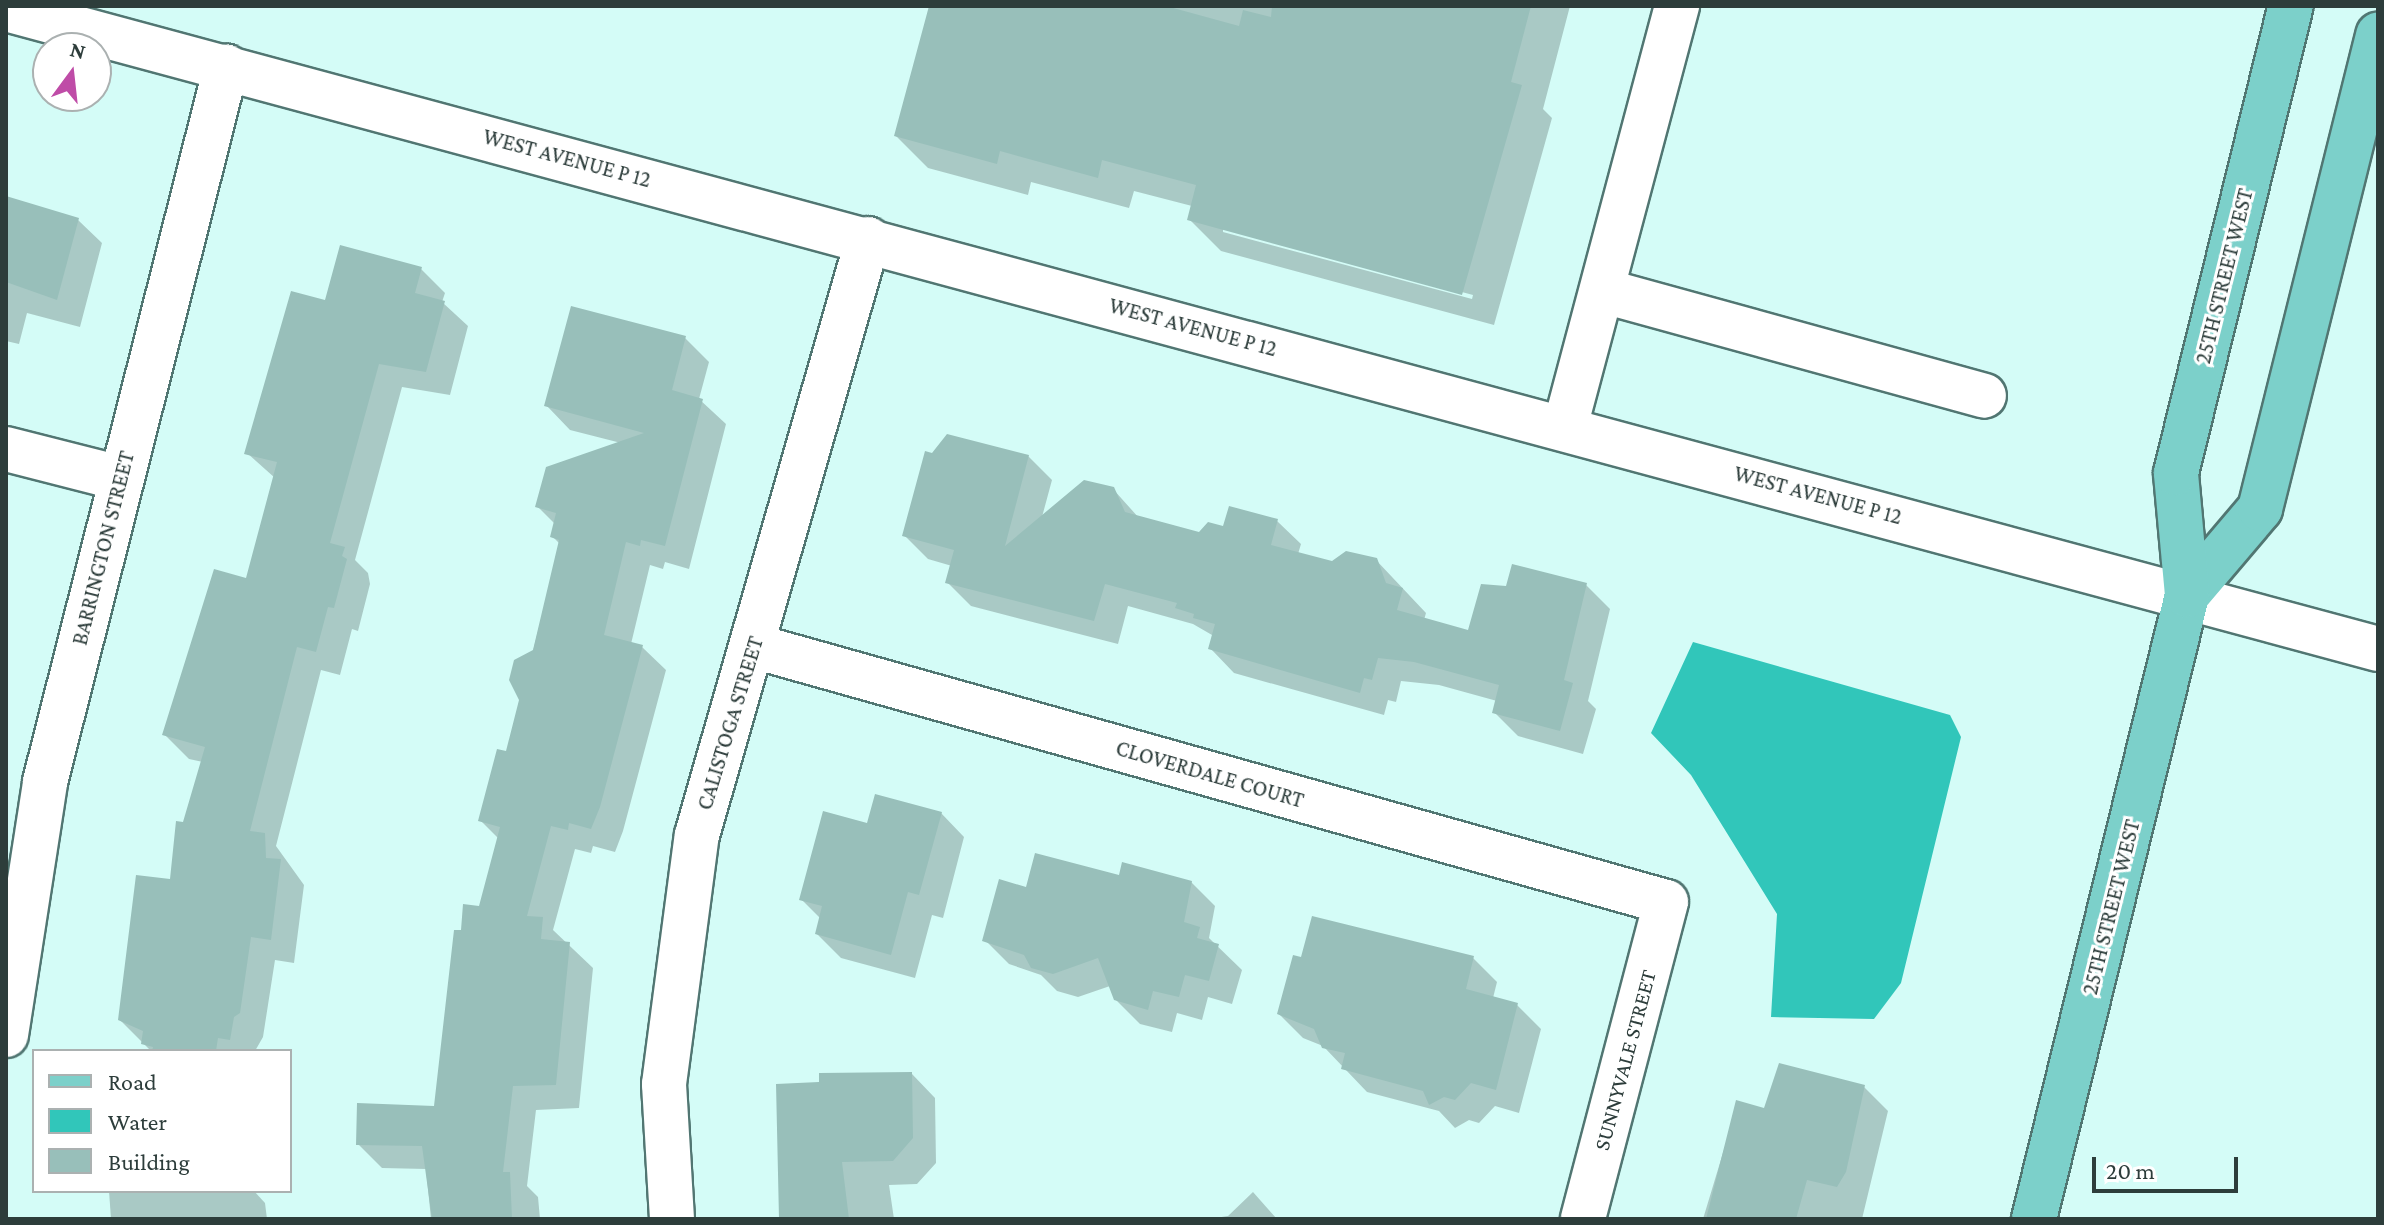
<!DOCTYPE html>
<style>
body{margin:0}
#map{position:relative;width:2384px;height:1225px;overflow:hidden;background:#d4fcf7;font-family:"Crimson Pro",serif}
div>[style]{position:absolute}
.water>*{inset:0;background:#31c6ba}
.shadow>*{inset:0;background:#0003}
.building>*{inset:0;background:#98bfba}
.roads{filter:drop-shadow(2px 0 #517672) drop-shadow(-2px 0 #517672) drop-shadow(0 2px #517672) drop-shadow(0 -2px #517672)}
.minor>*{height:44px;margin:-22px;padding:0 22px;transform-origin:22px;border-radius:22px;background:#fff}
.major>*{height:44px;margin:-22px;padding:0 22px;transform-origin:22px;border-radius:22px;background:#7cd0ca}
span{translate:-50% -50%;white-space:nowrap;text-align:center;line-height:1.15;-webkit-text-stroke:6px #fff;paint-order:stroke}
.street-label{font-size:22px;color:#2d3d3b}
.frame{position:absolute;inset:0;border:8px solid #2d3d3b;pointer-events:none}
.legend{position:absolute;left:32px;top:1049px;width:260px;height:144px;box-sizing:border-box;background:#fff;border:2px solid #abb1b1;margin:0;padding:10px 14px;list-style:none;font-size:24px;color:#2d3d3b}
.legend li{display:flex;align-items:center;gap:16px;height:40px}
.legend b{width:40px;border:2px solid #abb1b1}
.north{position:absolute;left:32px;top:32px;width:80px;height:80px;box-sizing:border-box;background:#fff;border:2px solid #abb1b1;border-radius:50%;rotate:15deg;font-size:22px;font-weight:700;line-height:32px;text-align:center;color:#2d3d3b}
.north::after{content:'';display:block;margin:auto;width:28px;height:36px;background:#bf4ca7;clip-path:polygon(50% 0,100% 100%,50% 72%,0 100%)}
.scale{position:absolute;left:2092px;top:1157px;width:146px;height:36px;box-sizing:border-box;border:4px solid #2d3d3b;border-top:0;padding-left:10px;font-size:24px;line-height:28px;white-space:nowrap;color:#2d3d3b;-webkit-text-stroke:6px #fff;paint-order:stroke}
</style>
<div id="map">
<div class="water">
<div style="clip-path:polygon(1693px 642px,1950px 715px,1961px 737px,1901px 983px,1874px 1019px,1771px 1017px,1777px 914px,1691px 775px,1651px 733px)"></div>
</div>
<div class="shadow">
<div style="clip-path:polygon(evenodd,930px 6px,1570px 6px,1543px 109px,1552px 118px,1494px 325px,1221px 251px,1189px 219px,1192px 206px,1134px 191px,1129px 208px,1031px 182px,1028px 195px,928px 168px,896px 136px,930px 6px,1223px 228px,1473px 295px,1472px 299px,1223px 232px,1223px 228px)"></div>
<div style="clip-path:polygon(6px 199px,78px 220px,102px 243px,80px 327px,27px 313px,19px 344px,6px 341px)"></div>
<div style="clip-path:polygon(421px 269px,445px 293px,442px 302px,468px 326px,450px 395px,402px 387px,355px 560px,368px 573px,370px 584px,358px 631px,352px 629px,340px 675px,321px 670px,276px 846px,304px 885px,294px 963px,275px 960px,263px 1037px,255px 1051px,151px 1051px,120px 1020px,171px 881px,203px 762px,189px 759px,165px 735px,247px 580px,275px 478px,247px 453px,327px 302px)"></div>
<div style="clip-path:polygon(685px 338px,709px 362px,699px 399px,726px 424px,689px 569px,665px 562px,663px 569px,650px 565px,631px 644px,642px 647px,666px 670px,623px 831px,615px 852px,593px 846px,591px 853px,575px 849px,553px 930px,593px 968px,579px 1108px,536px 1110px,527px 1186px,538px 1197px,540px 1219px,431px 1219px,426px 1169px,382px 1168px,358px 1144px,436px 1108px,462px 932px,480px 908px,499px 839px,480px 820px,507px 754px,560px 544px,553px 537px,556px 525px,537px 506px,621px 443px,570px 430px,547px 406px)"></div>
<div style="clip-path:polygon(1028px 456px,1052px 480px,1042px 517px,1113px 489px,1139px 518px,1199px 534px,1277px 521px,1301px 544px,1298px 554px,1332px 563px,1376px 560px,1426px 613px,1424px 620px,1470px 632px,1507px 588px,1586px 585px,1610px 609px,1588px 701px,1596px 709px,1583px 754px,1518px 736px,1494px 712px,1497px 701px,1439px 685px,1401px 681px,1396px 702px,1388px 700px,1384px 715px,1234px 673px,1211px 649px,1212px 635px,1193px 624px,1128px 606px,1118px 644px,971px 606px,947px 582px,952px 566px,928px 559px,904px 535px)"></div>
<div style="clip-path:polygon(941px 813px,964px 837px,943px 918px,932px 915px,915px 978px,841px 958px,817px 934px,821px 919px,801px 899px,868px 825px)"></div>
<div style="clip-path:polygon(1120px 878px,1191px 882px,1215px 906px,1209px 938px,1242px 970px,1232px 1004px,1208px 997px,1202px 1020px,1177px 1013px,1172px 1032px,1140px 1024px,1115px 999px,1110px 986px,1078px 997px,1057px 991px,1041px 975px,1009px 964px,985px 940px,1028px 889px)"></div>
<div style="clip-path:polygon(1473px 958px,1497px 982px,1493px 998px,1517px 1005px,1541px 1029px,1519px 1113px,1495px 1106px,1479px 1123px,1469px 1120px,1455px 1128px,1439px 1111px,1367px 1092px,1323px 1046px,1303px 1038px,1279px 1014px)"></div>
<div style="clip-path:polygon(912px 1074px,935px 1098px,936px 1163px,917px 1184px,889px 1185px,894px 1219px,815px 1219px,804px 1201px)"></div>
<div style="clip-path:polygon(1864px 1087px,1888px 1111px,1862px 1219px,1703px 1219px,1738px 1103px,1765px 1110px)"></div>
<div style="clip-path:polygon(109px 1191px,254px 1191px,265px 1203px,267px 1219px,111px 1219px)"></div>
<div style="clip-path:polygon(1253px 1192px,1277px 1219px,1208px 1219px,1228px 1216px)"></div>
</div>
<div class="building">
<div style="clip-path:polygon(929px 6px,1166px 6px,1239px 26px,1243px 10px,1271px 17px,1272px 6px,1531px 6px,1511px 82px,1522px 85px,1462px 295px,1187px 220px,1196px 185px,1102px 160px,1098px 178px,1000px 151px,997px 164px,894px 136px)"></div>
<div style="clip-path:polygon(6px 196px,79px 218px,57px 300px,6px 282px)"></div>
<div style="clip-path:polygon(340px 245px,422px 267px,415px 293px,445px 301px,426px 372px,379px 364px,330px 543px,345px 547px,342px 556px,347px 559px,334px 608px,328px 607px,316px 652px,297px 647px,250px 831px,265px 833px,266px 858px,281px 859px,271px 940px,251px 937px,240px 1013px,234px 1017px,230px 1040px,218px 1038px,216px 1051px,152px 1051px,153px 1047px,141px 1044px,143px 1031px,118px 1020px,136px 875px,170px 879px,176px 821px,183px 822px,205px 747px,162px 735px,214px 569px,246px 578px,277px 462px,244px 454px,291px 291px,325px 300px)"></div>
<div style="clip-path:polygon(571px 306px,686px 336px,672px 390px,703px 399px,665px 546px,641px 540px,640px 546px,626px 542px,604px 635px,643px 645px,600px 807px,591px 829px,569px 823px,568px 830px,551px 826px,527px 916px,543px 917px,541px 939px,570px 942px,556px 1085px,513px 1086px,503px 1172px,510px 1172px,512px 1219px,432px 1219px,422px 1146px,356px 1145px,357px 1103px,434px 1106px,454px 930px,461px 930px,463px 904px,479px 906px,500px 827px,478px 821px,497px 749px,506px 751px,519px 700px,509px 680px,514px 660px,533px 650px,559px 540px,550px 537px,556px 513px,535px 507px,546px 467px,644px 433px,544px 406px)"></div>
<div style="clip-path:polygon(947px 434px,1029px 455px,1005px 546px,1084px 480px,1114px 487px,1125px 512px,1199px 532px,1208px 522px,1223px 526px,1229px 506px,1278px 519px,1271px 545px,1332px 561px,1346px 551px,1377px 558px,1386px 583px,1403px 588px,1397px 610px,1468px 630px,1481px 584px,1506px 586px,1512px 564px,1587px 583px,1564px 680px,1573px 683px,1560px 731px,1492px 713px,1499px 685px,1414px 662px,1378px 658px,1372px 680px,1364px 678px,1360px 693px,1208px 649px,1215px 624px,1193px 618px,1194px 614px,1175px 608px,1177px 603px,1105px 584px,1094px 621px,945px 583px,954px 550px,902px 536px,925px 451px,932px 453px)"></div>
<div style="clip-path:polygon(875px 794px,942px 812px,919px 895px,908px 892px,891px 955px,815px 934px,822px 906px,799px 900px,823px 811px,867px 823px)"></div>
<div style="clip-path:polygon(1035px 853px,1119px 875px,1122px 862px,1192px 881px,1184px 922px,1200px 927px,1197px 938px,1219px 944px,1209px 981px,1185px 975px,1179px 997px,1153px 991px,1148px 1010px,1114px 1000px,1098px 958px,1053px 974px,1031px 968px,1024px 955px,982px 941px,999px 879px,1026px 887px)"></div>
<div style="clip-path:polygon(1312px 916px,1474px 956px,1466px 989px,1518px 1003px,1496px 1090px,1471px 1083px,1455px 1100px,1444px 1097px,1429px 1105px,1423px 1091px,1341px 1069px,1345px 1053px,1322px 1048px,1314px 1029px,1277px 1014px,1293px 955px,1301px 957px)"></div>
<div style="clip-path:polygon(1779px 1063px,1865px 1085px,1846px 1172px,1837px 1187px,1807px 1180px,1796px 1219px,1706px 1219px,1736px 1100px,1764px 1108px)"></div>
<div style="clip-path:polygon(912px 1072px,913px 1138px,893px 1161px,842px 1162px,849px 1219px,779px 1219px,776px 1084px,819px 1082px,819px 1073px)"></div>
</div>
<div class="roads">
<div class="minor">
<div style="left:6px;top:9px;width:2457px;rotate:15.1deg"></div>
<div style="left:1604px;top:291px;width:394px;rotate:15.4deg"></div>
<div style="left:1565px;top:427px;width:436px;rotate:-75.1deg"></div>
<div style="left:6px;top:449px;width:118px;rotate:14.3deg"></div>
<div style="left:754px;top:646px;width:947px;rotate:15.68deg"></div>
<div style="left:1666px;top:902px;width:328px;rotate:104.7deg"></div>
<div style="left:6px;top:1035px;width:256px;rotate:-81.2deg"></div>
<div style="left:45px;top:782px;width:738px;rotate:-75.79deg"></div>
<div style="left:672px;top:1219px;width:135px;rotate:-93.4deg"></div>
<div style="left:664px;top:1084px;width:251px;rotate:-82.5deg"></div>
<div style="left:697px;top:835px;width:620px;rotate:-73.99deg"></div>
</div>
<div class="major">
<div style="left:2187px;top:595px;width:113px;rotate:-49.7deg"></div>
<div style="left:2260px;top:509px;width:489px;rotate:-76deg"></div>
<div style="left:2034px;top:1219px;width:642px;rotate:-76.22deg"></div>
<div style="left:2187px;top:595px;width:122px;rotate:-95.2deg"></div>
<div style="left:2176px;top:473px;width:481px;rotate:-76.2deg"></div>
</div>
</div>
<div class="street-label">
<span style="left:567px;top:158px;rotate:15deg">WEST AVENUE P 12</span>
<span style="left:2224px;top:276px;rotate:-76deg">25TH STREET WEST</span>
<span style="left:1193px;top:327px;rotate:15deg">WEST AVENUE P 12</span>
<span style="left:1818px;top:495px;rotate:15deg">WEST AVENUE P 12</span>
<span style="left:103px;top:548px;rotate:-76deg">BARRINGTON STREET</span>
<span style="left:730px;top:723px;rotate:-73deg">CALISTOGA STREET</span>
<span style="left:1210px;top:774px;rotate:16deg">CLOVERDALE COURT</span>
<span style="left:2111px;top:907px;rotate:-76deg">25TH STREET WEST</span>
<span style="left:1625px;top:1060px;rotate:-75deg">SUNNYVALE STREET</span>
</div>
<div class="frame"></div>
<ul class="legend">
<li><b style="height:10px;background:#7cd0ca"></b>Road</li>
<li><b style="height:22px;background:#31c6ba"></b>Water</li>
<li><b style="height:22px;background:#98bfba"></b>Building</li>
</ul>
<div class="north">N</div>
<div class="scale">20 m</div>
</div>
